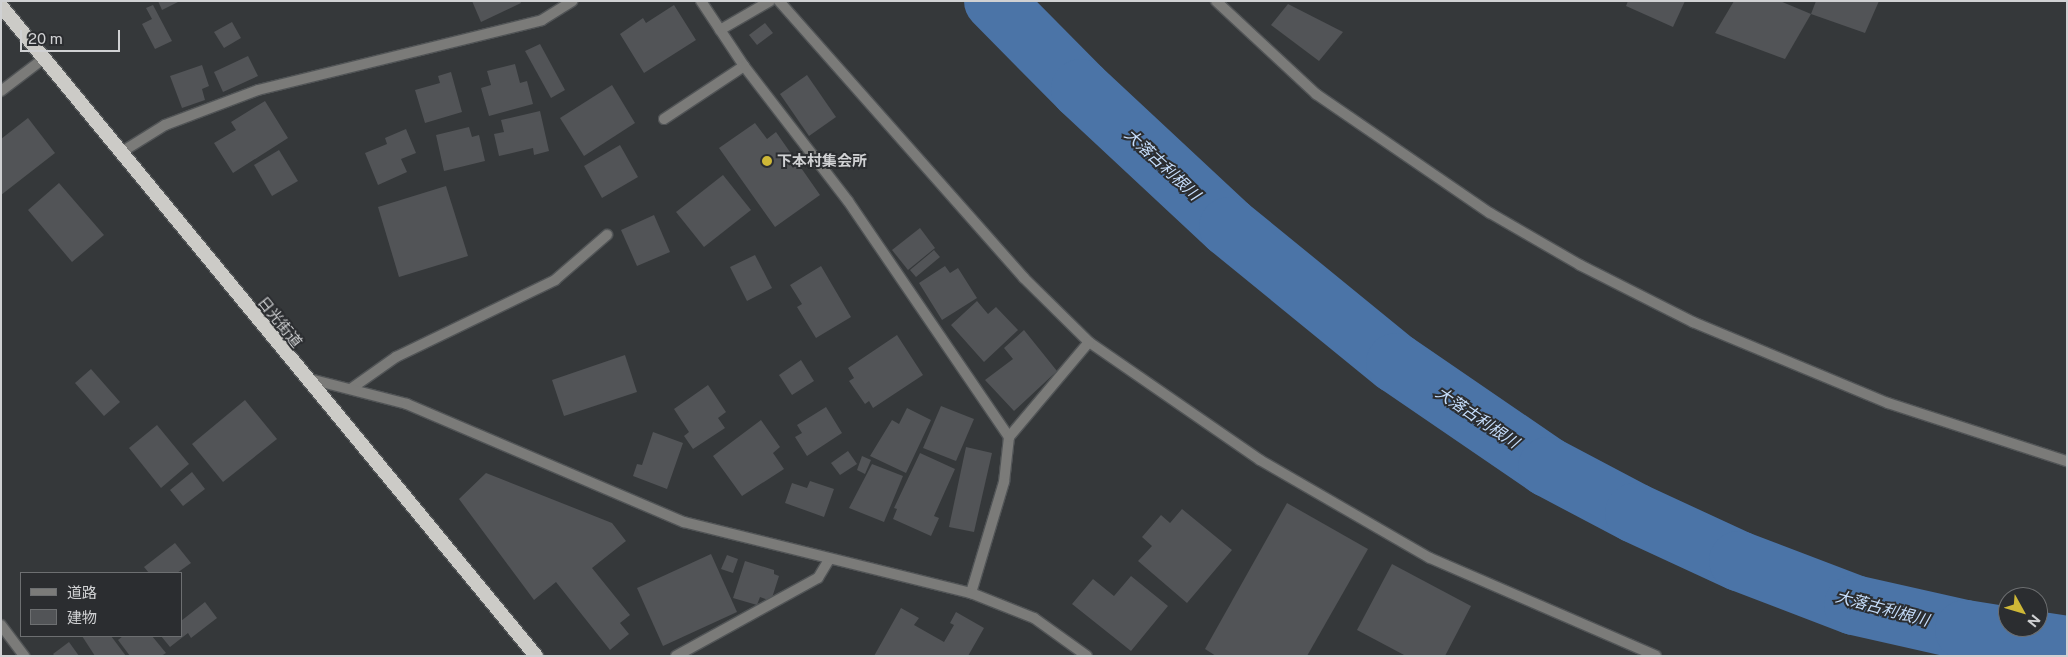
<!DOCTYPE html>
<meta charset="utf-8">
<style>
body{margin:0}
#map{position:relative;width:2068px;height:657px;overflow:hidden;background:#35383a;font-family:"Public Sans","Noto Sans JP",sans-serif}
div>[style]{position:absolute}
.river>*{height:60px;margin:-30px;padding:0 30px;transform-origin:30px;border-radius:30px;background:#4b74a7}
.building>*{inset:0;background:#525457}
.roads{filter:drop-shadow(1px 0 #515456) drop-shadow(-1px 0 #515456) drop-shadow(0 1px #515456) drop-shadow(0 -1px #515456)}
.service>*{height:10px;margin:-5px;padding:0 5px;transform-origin:5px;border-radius:5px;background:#7b7b79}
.minor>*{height:10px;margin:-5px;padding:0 5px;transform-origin:5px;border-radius:5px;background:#7b7b79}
.tertiary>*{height:10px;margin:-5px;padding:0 5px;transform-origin:5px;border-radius:5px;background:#7b7b79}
.trunk>*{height:14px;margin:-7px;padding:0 7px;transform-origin:7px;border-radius:7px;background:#cccbc7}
.dots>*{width:14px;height:14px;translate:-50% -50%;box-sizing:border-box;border:2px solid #2b2d30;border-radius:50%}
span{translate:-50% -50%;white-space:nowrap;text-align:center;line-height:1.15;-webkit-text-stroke:4px #2b2d30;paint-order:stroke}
.poi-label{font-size:15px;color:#d0d1d3;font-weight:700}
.left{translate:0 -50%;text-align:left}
.street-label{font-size:15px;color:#d0d1d3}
.water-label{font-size:16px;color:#c6defc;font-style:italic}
.frame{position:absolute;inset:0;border:2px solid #d0d1d3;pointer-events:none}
.legend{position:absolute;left:20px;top:572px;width:162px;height:65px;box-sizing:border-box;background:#2b2d30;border:1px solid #6d6f71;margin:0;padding:6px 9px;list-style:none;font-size:15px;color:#d0d1d3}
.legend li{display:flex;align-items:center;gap:10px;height:25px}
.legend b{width:25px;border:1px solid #6d6f71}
.north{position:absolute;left:1998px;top:587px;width:50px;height:50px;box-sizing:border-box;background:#2b2d30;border:1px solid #6d6f71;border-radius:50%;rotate:129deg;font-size:14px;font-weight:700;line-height:20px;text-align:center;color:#d0d1d3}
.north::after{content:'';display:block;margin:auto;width:18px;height:22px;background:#cfb837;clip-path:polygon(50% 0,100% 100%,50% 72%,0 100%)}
.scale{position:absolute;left:20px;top:30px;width:100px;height:22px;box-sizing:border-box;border:2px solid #d0d1d3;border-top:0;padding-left:6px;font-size:15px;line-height:18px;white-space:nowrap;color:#d0d1d3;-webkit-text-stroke:4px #2b2d30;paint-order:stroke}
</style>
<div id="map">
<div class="river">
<div style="left:994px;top:1px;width:124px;rotate:45.3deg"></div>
<div style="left:1081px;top:89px;width:202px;rotate:43deg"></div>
<div style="left:1229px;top:227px;width:215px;rotate:39.2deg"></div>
<div style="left:1396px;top:363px;width:184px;rotate:34.4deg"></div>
<div style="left:1548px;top:467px;width:98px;rotate:27.9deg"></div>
<div style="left:1635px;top:513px;width:115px;rotate:24.8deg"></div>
<div style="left:1739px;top:561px;width:123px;rotate:20.9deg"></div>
<div style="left:1854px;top:605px;width:114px;rotate:12.7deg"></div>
<div style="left:1965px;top:630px;width:103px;rotate:8.9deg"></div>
</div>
<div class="building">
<div style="clip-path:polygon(158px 1px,180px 1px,162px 10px)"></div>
<div style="clip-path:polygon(472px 1px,520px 1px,521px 3px,481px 22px)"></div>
<div style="clip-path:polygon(1628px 1px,1685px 1px,1673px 27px,1626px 6px)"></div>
<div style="clip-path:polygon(1734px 1px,1780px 1px,1811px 14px,1785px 59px,1715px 33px)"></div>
<div style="clip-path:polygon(1816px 1px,1879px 1px,1865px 33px,1811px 14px)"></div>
<div style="clip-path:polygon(1288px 4px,1343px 32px,1319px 61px,1271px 25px)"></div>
<div style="clip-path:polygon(153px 5px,172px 41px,155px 49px,142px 24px,152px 19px,146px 8px)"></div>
<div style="clip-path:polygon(674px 5px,696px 40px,644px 73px,620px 34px,643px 18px,646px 23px)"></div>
<div style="clip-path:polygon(232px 22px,241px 38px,224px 48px,214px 32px)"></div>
<div style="clip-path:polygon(765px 23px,773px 33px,757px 45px,749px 35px)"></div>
<div style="clip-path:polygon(540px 44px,565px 90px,551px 98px,525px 51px)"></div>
<div style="clip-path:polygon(248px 56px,258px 76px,223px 92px,214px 72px)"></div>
<div style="clip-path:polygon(515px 64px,520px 83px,527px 81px,533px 104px,489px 116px,481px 88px,491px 85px,487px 71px)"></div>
<div style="clip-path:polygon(202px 65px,209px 86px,202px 89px,205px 100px,182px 108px,170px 76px)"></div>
<div style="clip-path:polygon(451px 72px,462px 112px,425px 123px,415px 90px,440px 83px,438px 76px)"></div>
<div style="clip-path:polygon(807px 75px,836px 117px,809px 136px,780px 94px)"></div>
<div style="clip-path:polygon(612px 85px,635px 123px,584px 156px,560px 118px)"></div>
<div style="clip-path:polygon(265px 101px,288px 138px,233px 173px,214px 143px,236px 130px,231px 122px)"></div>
<div style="clip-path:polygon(540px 111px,549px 151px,534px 155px,533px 148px,499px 156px,494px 134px,504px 132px,501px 120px)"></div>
<div style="clip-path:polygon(28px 118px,55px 153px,1px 195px,1px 139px)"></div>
<div style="clip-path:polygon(755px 123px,767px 139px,776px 132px,820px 195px,775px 227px,719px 148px)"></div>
<div style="clip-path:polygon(469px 127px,472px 137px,479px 135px,485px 161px,444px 171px,436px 135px)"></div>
<div style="clip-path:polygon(406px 129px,416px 153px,401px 159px,407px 172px,378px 185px,365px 153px,387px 144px,385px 138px)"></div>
<div style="clip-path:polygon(620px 145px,638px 177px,602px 198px,584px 166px)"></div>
<div style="clip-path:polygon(279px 150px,298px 181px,272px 196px,254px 165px)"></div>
<div style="clip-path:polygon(723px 175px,751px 210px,704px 247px,676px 212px)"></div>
<div style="clip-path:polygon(59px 183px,104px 235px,72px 262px,28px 210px)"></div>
<div style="clip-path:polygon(446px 186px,468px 256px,399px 277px,378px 207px)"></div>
<div style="clip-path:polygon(654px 215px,670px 252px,637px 266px,621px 230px)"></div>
<div style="clip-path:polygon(920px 228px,935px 248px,908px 270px,892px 250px)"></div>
<div style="clip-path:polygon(934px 250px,940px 257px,916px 277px,910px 270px)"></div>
<div style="clip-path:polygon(755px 255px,772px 288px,747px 301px,730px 267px)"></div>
<div style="clip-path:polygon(821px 266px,851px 317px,816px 338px,797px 307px,802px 304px,790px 285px)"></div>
<div style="clip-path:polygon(945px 266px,950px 273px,958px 268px,977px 298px,942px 320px,919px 283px)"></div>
<div style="clip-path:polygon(977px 301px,988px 314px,996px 307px,1018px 330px,984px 362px,951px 325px)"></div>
<div style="clip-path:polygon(1024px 330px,1057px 371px,1014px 411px,985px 380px,1013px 359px,1004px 348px)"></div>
<div style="clip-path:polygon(897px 335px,923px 375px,873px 408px,869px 401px,865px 404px,849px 381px,854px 378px,848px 368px)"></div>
<div style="clip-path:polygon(625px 355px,637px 392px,564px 416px,552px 380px)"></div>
<div style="clip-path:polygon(801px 360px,814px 381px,792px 395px,779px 375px)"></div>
<div style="clip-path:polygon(91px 369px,120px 402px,104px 416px,75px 383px)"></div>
<div style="clip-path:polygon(708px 385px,726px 412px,718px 418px,725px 428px,693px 449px,684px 436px,689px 432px,674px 409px)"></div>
<div style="clip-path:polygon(245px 400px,277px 439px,223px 482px,192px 444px)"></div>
<div style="clip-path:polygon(941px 406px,974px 419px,956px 461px,923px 448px)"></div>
<div style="clip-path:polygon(826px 407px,842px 433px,807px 456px,795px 437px,802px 433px,797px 425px)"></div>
<div style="clip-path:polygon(907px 408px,931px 420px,906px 473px,870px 456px,892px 420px,899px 424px)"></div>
<div style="clip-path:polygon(761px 420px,780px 447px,773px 453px,784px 469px,742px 496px,713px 456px)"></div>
<div style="clip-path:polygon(157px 425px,189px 464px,161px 488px,129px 448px)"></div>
<div style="clip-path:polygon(653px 432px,683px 443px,667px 489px,633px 476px,637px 464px,642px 465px)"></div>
<div style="clip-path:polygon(966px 447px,992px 453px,974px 532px,949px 527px)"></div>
<div style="clip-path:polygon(848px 451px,857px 464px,840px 475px,831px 463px)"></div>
<div style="clip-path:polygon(920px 453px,955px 469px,934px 516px,939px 518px,931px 536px,893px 519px,897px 509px,894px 508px)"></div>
<div style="clip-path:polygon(862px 456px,871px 460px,865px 474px,857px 470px)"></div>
<div style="clip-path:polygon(872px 464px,903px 476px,884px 522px,849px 508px)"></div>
<div style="clip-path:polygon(192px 472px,205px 489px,183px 506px,170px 490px)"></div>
<div style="clip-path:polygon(486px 473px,612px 523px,626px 541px,592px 568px,630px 615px,620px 623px,629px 634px,610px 650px,556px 582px,534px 600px,459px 499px)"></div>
<div style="clip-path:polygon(810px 481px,834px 489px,824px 517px,785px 503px,792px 483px,807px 488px)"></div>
<div style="clip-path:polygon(1287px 503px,1368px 549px,1307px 656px,1216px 656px,1205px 649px)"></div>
<div style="clip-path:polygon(1182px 509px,1232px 550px,1187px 603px,1138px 561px,1152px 546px,1142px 537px,1161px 515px,1170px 523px)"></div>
<div style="clip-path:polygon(175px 543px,191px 563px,177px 573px,149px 573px,144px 567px)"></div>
<div style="clip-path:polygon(711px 554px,737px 612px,663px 646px,637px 588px)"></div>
<div style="clip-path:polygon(727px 555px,738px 559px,733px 573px,721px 569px)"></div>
<div style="clip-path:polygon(745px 561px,774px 570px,774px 574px,779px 576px,771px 601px,760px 597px,757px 605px,733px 598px)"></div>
<div style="clip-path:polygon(1392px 564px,1471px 606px,1445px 656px,1406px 656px,1357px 630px)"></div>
<div style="clip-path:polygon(1131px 576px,1168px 606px,1131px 651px,1072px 604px,1093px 579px,1114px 596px)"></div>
<div style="clip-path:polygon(205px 602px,217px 618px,191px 638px,188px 633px,170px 647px,161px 636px,181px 636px,181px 621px)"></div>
<div style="clip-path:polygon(901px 608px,919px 618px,914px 625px,944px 642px,954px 625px,950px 623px,956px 612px,984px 628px,968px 656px,874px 656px)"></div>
<div style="clip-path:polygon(82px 636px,111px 636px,126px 656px,95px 656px)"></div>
<div style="clip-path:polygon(123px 636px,152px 636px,166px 653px,161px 656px,130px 656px,118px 640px)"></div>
<div style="clip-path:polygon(69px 642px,79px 656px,55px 656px,53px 654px)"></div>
</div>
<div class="roads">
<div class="service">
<div style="left:664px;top:119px;width:96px;rotate:-33.5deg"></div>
<div style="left:352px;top:388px;width:54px;rotate:-35.2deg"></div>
<div style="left:396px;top:357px;width:177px;rotate:-25.8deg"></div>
<div style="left:555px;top:280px;width:69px;rotate:-40.9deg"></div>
</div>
<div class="minor">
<div style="left:701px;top:1px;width:78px;rotate:56.5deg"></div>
<div style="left:744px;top:66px;width:170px;rotate:52.4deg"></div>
<div style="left:848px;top:201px;width:286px;rotate:55.7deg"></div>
<div style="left:1009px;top:437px;width:45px;rotate:96.3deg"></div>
<div style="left:1004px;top:482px;width:116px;rotate:106.6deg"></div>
<div style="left:779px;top:1px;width:370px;rotate:48.5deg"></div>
<div style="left:1024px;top:278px;width:91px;rotate:44.6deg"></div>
<div style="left:1089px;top:342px;width:208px;rotate:34.6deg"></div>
<div style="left:1260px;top:460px;width:196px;rotate:30deg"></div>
<div style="left:1430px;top:558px;width:246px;rotate:23.4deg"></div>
<div style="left:1216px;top:1px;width:137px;rotate:42.9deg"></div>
<div style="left:1316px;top:94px;width:211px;rotate:34.4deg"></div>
<div style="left:1490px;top:213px;width:104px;rotate:30deg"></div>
<div style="left:1580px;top:265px;width:127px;rotate:26.8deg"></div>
<div style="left:1693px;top:322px;width:211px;rotate:22.6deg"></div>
<div style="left:1888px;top:403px;width:188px;rotate:18deg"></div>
<div style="left:720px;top:30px;width:58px;rotate:-30.1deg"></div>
<div style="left:1px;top:91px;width:53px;rotate:-37.3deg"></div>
<div style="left:120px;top:153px;width:53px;rotate:-31.9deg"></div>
<div style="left:165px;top:125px;width:99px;rotate:-20.6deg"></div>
<div style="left:258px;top:90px;width:292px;rotate:-13.8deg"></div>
<div style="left:542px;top:20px;width:36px;rotate:-32deg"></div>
<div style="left:1009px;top:437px;width:124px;rotate:-49.9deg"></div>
<div style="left:1px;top:625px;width:39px;rotate:53deg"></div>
<div style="left:676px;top:656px;width:162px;rotate:-28.8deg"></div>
<div style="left:818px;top:578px;width:21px;rotate:-59deg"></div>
</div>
<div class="tertiary">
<div style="left:306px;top:378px;width:104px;rotate:14.4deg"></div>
<div style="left:407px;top:404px;width:301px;rotate:23.1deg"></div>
<div style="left:684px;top:522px;width:296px;rotate:13.9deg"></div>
<div style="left:971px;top:593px;width:68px;rotate:21.6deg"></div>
<div style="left:1034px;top:618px;width:65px;rotate:35.6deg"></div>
</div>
<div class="trunk">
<div style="left:1px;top:6px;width:842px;rotate:50.54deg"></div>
</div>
</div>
<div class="dots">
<div style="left:767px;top:161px;background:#cfb837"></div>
</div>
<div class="poi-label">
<span class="left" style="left:777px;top:161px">下本村集会所</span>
</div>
<div class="street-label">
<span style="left:280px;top:322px;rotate:51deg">日光街道</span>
</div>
<div class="water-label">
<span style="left:1162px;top:165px;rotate:43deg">大落古利根川</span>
<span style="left:1477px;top:418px;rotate:34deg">大落古利根川</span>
<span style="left:1882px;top:609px;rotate:15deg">大落古利根川</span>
</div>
<div class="frame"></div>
<ul class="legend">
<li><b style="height:6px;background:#7b7b79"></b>道路</li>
<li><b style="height:14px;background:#525457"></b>建物</li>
</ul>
<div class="north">N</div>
<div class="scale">20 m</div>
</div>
